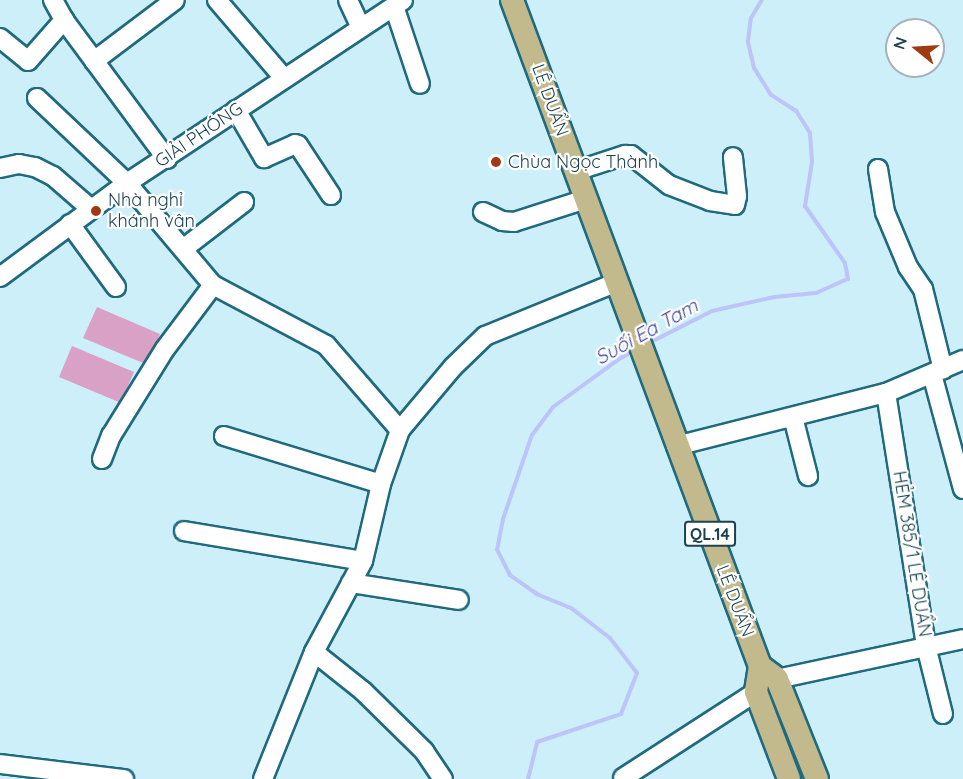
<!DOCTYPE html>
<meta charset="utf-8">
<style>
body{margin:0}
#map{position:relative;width:963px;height:779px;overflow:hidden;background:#cdeffa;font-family:Quicksand,sans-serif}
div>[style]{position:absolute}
.green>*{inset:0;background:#daa1c7}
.stream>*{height:4px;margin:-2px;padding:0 2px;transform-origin:2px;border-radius:2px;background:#bdc4fa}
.roads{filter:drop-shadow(2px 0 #206a7e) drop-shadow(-2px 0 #206a7e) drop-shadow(0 2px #206a7e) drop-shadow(0 -2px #206a7e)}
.minor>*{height:18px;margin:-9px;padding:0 9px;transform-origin:9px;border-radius:9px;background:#fff}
.major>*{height:22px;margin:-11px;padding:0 11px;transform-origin:11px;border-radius:11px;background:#c2ba8c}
.dots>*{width:16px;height:16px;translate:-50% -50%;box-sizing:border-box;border:3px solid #fff;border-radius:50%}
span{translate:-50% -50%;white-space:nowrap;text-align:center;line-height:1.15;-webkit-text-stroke:4.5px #fff;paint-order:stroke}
.shield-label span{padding:2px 4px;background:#fff;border:2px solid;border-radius:4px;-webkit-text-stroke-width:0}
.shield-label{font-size:16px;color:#1b424e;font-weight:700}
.street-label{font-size:18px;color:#1b424e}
.poi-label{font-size:18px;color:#1b424e}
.left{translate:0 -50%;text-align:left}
.water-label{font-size:20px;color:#494b9a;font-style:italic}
.north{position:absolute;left:885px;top:18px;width:60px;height:60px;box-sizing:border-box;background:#fff;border:2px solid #a4b3b8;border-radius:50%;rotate:288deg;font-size:16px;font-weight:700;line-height:24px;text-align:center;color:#1b424e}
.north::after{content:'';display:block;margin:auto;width:21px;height:27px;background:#a03a13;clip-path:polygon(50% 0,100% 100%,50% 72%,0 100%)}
</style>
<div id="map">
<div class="green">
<div style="clip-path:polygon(97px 307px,160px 334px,148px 365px,83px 338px)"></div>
<div style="clip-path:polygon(72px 346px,134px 372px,121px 403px,59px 377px)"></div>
</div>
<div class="stream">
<div style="left:647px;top:344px;width:73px;rotate:-26.9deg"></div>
<div style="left:712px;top:311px;width:64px;rotate:-12.7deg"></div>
<div style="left:774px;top:297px;width:42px;rotate:-5.4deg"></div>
<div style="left:816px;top:293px;width:35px;rotate:-24deg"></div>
<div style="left:848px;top:279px;width:16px;rotate:-101deg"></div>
<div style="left:845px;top:263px;width:70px;rotate:-125.1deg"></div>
<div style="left:805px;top:206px;width:45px;rotate:-81deg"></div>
<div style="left:812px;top:162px;width:29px;rotate:-94deg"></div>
<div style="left:810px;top:133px;width:26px;rotate:-122deg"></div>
<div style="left:796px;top:111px;width:30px;rotate:-147deg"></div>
<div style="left:771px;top:95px;width:32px;rotate:-122deg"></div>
<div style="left:754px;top:68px;width:28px;rotate:-103deg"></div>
<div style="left:748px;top:41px;width:23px;rotate:-83deg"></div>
<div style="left:751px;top:18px;width:21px;rotate:-59deg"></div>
<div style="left:528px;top:779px;width:38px;rotate:-76deg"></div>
<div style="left:537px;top:742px;width:89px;rotate:-18.4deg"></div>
<div style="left:621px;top:714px;width:44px;rotate:-68.7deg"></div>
<div style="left:637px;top:673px;width:44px;rotate:-127.6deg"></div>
<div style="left:610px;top:638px;width:49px;rotate:-142.4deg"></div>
<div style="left:571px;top:608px;width:37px;rotate:-158deg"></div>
<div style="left:537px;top:594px;width:33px;rotate:-145deg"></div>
<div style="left:510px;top:575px;width:28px;rotate:-117deg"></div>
<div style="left:497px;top:550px;width:32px;rotate:-79deg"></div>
<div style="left:503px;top:519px;width:89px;rotate:-71deg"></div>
<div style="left:532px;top:435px;width:35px;rotate:-53deg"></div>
<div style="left:553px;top:407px;width:82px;rotate:-36deg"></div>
<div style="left:619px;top:359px;width:18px;rotate:-29deg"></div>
</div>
<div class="roads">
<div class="minor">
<div style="left:53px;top:0;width:23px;rotate:61deg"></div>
<div style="left:64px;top:20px;width:173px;rotate:53.5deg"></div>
<div style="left:217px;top:0;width:101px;rotate:49.4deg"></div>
<div style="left:348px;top:0;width:29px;rotate:65deg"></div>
<div style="left:394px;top:6px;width:82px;rotate:71.6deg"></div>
<div style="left:0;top:38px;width:36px;rotate:39deg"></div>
<div style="left:28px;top:61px;width:55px;rotate:-48.7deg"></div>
<div style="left:94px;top:61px;width:101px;rotate:-37deg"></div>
<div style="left:37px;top:98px;width:124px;rotate:43.4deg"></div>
<div style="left:127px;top:183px;width:133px;rotate:49.9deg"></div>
<div style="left:213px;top:285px;width:128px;rotate:28deg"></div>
<div style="left:326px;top:345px;width:113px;rotate:49deg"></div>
<div style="left:236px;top:110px;width:56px;rotate:59.7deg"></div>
<div style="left:264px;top:158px;width:34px;rotate:-24deg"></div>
<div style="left:295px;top:144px;width:3px;rotate:18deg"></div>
<div style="left:298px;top:145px;width:60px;rotate:56.6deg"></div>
<div style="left:0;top:168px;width:19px;rotate:-12deg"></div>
<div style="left:19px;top:164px;width:16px;rotate:11deg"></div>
<div style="left:35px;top:167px;width:20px;rotate:27deg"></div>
<div style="left:53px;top:176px;width:49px;rotate:40.9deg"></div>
<div style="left:878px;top:169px;width:44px;rotate:80.8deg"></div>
<div style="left:885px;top:212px;width:60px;rotate:67.3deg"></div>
<div style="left:908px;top:267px;width:27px;rotate:56deg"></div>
<div style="left:923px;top:289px;width:83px;rotate:76.1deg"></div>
<div style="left:576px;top:171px;width:52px;rotate:-18.1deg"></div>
<div style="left:625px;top:155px;width:6px"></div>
<div style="left:631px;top:155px;width:48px;rotate:38.3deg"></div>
<div style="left:669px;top:185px;width:44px;rotate:21.3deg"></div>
<div style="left:710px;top:201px;width:25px;rotate:9deg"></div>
<div style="left:735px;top:205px;width:9px;rotate:-77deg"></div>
<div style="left:737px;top:196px;width:39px;rotate:-96deg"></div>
<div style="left:483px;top:212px;width:21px;rotate:25deg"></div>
<div style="left:502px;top:221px;width:12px;rotate:5deg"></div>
<div style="left:514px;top:222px;width:76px;rotate:-17.7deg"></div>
<div style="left:70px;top:224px;width:78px;rotate:53.9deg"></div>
<div style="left:183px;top:249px;width:77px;rotate:-37.6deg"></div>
<div style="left:0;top:277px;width:158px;rotate:-36.5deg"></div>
<div style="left:127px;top:183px;width:331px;rotate:-33.5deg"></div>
<div style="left:932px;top:374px;width:119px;rotate:74.9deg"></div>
<div style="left:886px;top:393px;width:256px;rotate:81deg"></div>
<div style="left:926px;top:646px;width:70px;rotate:76deg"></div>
<div style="left:793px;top:417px;width:61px;rotate:75.7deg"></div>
<div style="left:224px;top:436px;width:164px;rotate:17deg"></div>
<div style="left:676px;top:446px;width:217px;rotate:-14.2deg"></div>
<div style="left:886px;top:393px;width:84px;rotate:-23.2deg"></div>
<div style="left:102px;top:459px;width:25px;rotate:-69deg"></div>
<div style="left:111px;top:436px;width:102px;rotate:-58.2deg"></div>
<div style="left:165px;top:349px;width:80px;rotate:-53.1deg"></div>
<div style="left:184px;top:531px;width:181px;rotate:9.5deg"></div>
<div style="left:351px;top:583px;width:109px;rotate:8.9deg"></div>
<div style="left:314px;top:652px;width:63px;rotate:38.5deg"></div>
<div style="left:363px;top:691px;width:86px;rotate:44.5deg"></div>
<div style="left:424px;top:751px;width:34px;rotate:56deg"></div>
<div style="left:777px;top:679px;width:190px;rotate:-12.1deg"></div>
<div style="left:0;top:764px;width:125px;rotate:6.9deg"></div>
<div style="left:623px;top:778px;width:158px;rotate:-32.9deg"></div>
<div style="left:263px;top:779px;width:137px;rotate:-68.1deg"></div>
<div style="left:314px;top:652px;width:103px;rotate:-61.7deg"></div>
<div style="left:363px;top:561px;width:79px;rotate:-76.8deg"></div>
<div style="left:381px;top:484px;width:57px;rotate:-70.6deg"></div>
<div style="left:400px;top:430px;width:82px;rotate:-49.9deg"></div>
<div style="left:453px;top:367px;width:45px;rotate:-44.1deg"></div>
<div style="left:485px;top:336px;width:143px;rotate:-22.2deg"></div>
</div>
<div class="major">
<div style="left:512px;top:0;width:711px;rotate:69.58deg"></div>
<div style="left:760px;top:666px;width:26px;rotate:99deg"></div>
<div style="left:756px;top:692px;width:93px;rotate:69.2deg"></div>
<div style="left:760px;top:666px;width:21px;rotate:37deg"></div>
<div style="left:777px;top:679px;width:108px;rotate:68.2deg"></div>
</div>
</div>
<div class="dots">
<div style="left:496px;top:162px;background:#a03a13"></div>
<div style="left:96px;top:211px;background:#a03a13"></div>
</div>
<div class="shield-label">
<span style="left:710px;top:534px">QL.14</span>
</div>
<div class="street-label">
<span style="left:550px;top:100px;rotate:70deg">LÊ DUẨN</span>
<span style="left:199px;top:135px;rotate:-34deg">GIẢI PHÓNG</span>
<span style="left:912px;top:554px;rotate:81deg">HẺM 385/1 LÊ DUẨN</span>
<span style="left:735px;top:601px;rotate:69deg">LÊ DUẨN</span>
</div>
<div class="poi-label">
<span class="left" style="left:508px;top:162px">Chùa Ngọc Thành</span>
<span class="left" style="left:108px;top:211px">Nhà nghỉ<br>khánh vân</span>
</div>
<div class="water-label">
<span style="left:646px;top:331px;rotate:-29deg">Suối Ea Tam</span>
</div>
<div class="north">N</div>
</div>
